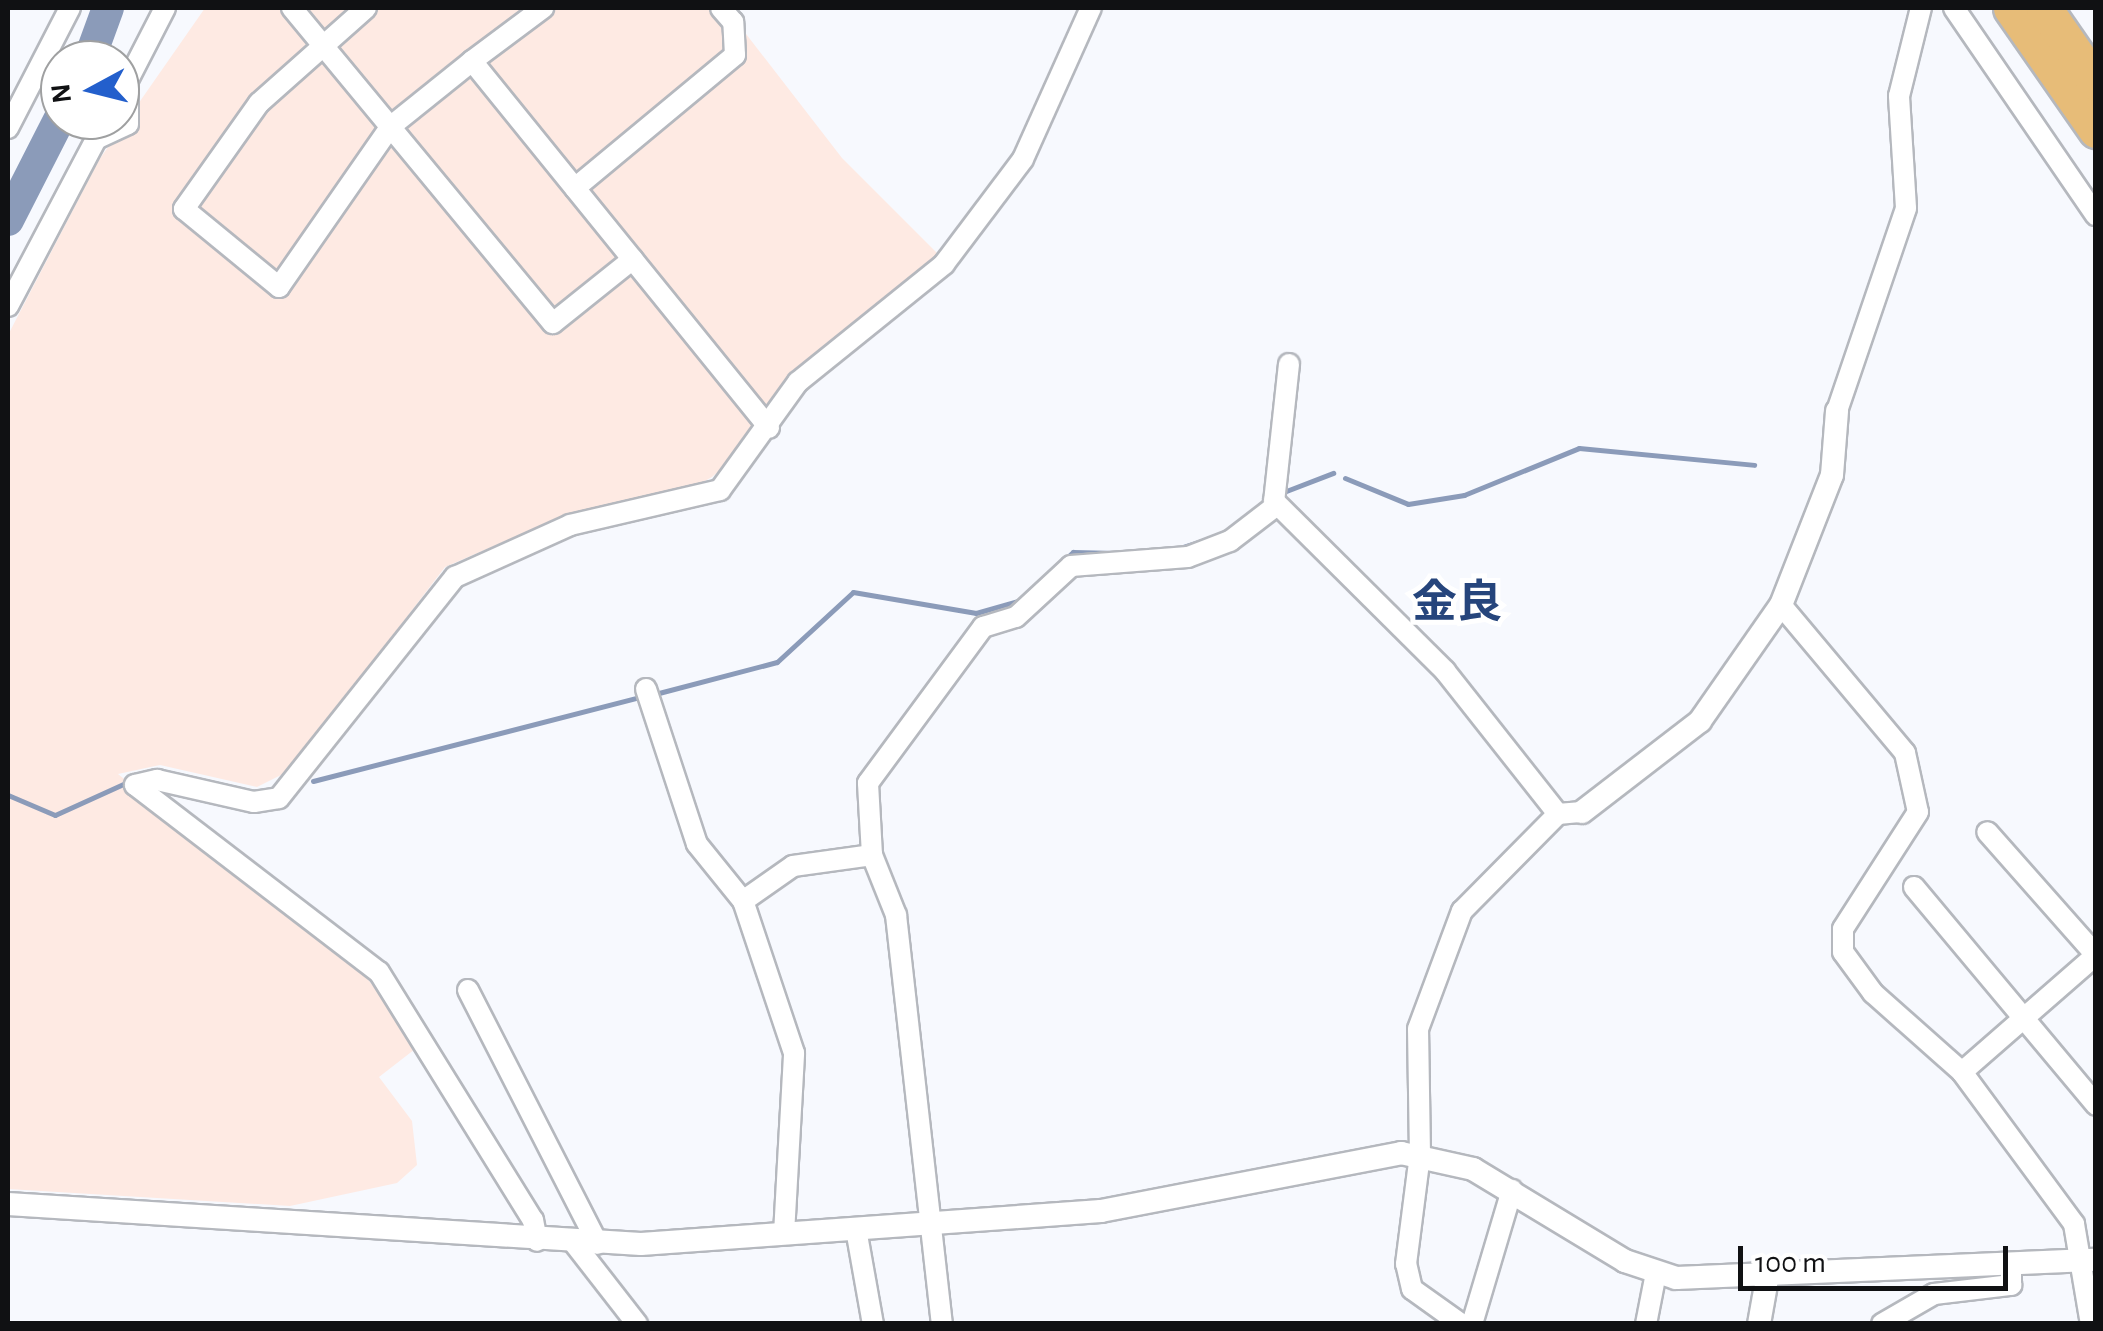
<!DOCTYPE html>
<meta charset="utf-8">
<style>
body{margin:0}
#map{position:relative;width:2103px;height:1331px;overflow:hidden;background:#f7f9fe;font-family:"Alegreya Sans","Noto Sans JP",sans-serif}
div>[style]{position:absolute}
.education>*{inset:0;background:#feeae3}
.stream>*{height:5px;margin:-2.5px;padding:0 2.5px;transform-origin:2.5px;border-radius:2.5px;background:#8b9bb9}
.river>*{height:32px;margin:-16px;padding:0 16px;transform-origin:16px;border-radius:16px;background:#8b9bb9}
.roads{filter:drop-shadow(2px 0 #b5b8be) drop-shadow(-2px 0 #b5b8be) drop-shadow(0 2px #b5b8be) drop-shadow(0 -2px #b5b8be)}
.minor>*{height:20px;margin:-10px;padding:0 10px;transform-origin:10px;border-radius:10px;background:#fff}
.tertiary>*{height:22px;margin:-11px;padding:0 11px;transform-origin:11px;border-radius:11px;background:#fff}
.motorway>*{height:35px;margin:-17.5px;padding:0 17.5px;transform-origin:17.5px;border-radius:17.5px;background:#e7bc78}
span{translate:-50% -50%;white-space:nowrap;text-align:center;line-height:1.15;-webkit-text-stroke:10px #fff;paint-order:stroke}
.quarter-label{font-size:45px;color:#26457c;font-weight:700}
.frame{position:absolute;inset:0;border:10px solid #101113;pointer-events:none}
.north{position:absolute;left:40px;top:40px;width:100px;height:100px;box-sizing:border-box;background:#fff;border:2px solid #9fa0a1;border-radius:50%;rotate:263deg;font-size:28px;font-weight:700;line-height:40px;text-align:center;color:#101113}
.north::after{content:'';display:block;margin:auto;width:35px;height:45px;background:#235fcc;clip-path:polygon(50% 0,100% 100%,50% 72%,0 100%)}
.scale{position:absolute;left:1738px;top:1246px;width:270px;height:45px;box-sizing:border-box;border:5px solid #101113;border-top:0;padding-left:12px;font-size:30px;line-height:35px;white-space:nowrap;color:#101113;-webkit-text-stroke:8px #fff;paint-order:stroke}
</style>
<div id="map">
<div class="education">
<div style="clip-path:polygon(205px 8px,726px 8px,842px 158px,940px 256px,792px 371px,749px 444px,712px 477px,687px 491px,573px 512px,445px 567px,289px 771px,257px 787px,160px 765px,118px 774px,360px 969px,419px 1046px,379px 1077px,412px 1121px,417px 1165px,397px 1183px,290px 1206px,8px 1189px,8px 335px,99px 160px)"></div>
</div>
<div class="stream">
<div style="left:1345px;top:478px;width:68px;rotate:22.4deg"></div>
<div style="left:1408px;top:504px;width:57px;rotate:-9.1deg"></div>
<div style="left:1464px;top:495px;width:124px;rotate:-22.2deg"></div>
<div style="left:1579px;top:448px;width:176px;rotate:5.5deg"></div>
<div style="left:1281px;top:493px;width:56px;rotate:-21deg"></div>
<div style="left:1248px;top:515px;width:23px;rotate:-40deg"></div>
<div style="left:1177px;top:549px;width:28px;rotate:-18deg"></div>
<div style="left:1062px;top:562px;width:15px;rotate:-42deg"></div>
<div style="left:1073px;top:552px;width:44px;rotate:1.3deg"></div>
<div style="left:655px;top:694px;width:126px;rotate:-14.7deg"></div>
<div style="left:777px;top:662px;width:103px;rotate:-42.6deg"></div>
<div style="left:853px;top:592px;width:125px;rotate:9.7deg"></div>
<div style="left:976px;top:613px;width:47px;rotate:-16.1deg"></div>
<div style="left:313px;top:781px;width:343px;rotate:-14.4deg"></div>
<div style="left:8px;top:795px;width:51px;rotate:23.1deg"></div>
<div style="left:55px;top:815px;width:104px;rotate:-24.4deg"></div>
</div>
<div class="river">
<div style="left:89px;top:60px;width:55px;rotate:-69.9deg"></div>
<div style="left:8px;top:220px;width:114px;rotate:-63deg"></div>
</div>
<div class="roads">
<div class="minor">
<div style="left:292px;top:8px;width:409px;rotate:50.4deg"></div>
<div style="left:553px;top:323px;width:102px;rotate:-38.7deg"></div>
<div style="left:366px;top:8px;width:143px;rotate:138.4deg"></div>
<div style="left:259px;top:103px;width:130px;rotate:125.3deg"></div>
<div style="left:184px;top:209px;width:123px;rotate:39.4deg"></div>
<div style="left:279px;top:287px;width:195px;rotate:-55.2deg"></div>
<div style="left:390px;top:127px;width:105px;rotate:-38.8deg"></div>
<div style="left:472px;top:61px;width:472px;rotate:51deg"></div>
<div style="left:1954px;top:8px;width:251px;rotate:55.6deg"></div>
<div style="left:472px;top:61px;width:89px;rotate:-36.7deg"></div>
<div style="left:8px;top:128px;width:135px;rotate:-62.7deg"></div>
<div style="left:575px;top:188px;width:208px;rotate:-39.7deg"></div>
<div style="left:735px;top:55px;width:33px;rotate:-93deg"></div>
<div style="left:733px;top:22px;width:18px;rotate:-131deg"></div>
<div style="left:8px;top:306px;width:189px;rotate:-62.2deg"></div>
<div style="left:96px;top:139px;width:35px;rotate:-25deg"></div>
<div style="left:128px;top:124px;width:44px;rotate:-90deg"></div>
<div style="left:128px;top:80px;width:81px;rotate:-62.8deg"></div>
<div style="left:1289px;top:364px;width:138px;rotate:96.2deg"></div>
<div style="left:1274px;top:501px;width:241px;rotate:44.8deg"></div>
<div style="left:1445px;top:671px;width:182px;rotate:51.7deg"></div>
<div style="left:1837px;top:411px;width:214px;rotate:-71.2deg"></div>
<div style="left:1906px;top:208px;width:112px;rotate:-93.6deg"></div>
<div style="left:1899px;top:96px;width:91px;rotate:-76deg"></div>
<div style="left:1781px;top:605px;width:193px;rotate:50deg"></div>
<div style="left:1905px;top:753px;width:60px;rotate:77.6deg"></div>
<div style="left:1918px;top:812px;width:139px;rotate:122.7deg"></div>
<div style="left:1843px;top:929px;width:23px;rotate:90deg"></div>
<div style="left:1843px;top:952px;width:51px;rotate:53.8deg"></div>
<div style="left:1873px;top:993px;width:119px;rotate:41.6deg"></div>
<div style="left:1962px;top:1072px;width:189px;rotate:53.6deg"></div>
<div style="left:2074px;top:1224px;width:101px;rotate:80.4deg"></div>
<div style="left:646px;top:689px;width:163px;rotate:71.8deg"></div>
<div style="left:697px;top:844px;width:73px;rotate:51.1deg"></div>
<div style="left:135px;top:785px;width:23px;rotate:-13deg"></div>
<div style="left:157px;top:780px;width:99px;rotate:12.8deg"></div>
<div style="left:254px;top:802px;width:25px;rotate:-9deg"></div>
<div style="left:279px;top:798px;width:283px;rotate:-51.5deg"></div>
<div style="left:455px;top:577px;width:126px;rotate:-24.3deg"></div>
<div style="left:570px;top:525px;width:154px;rotate:-13.1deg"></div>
<div style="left:720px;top:490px;width:133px;rotate:-54.2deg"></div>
<div style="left:798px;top:382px;width:188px;rotate:-38.9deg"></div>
<div style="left:944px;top:264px;width:131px;rotate:-53deg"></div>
<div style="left:1023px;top:159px;width:166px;rotate:-65.8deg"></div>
<div style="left:135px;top:785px;width:307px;rotate:37.5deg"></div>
<div style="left:379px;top:972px;width:292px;rotate:58.2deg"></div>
<div style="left:533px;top:1220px;width:21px;rotate:79deg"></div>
<div style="left:872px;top:855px;width:65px;rotate:68.2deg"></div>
<div style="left:896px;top:915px;width:412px;rotate:83.6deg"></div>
<div style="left:1914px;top:887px;width:284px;rotate:50.1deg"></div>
<div style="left:468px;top:990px;width:285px;rotate:62.9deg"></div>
<div style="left:1962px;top:1072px;width:178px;rotate:-41.1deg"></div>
<div style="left:2096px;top:955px;width:164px;rotate:-131.5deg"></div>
<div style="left:856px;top:1229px;width:97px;rotate:79.9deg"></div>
<div style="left:784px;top:1234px;width:181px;rotate:-86.8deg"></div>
<div style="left:794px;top:1053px;width:160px;rotate:-108.5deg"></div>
<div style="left:743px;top:901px;width:61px;rotate:-35deg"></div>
<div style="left:793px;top:866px;width:80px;rotate:-7.9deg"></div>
<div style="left:872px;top:855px;width:72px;rotate:-93.2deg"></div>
<div style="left:868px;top:783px;width:194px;rotate:-53.6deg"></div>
<div style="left:983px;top:627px;width:34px;rotate:-17deg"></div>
<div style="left:1016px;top:617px;width:75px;rotate:-42.8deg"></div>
<div style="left:1071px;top:566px;width:117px;rotate:-4.4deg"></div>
<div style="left:1188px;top:557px;width:45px;rotate:-20.9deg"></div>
<div style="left:1230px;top:541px;width:59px;rotate:-37.5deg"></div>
<div style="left:574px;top:1243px;width:103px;rotate:52.1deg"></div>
<div style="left:1461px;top:1324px;width:60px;rotate:-144.5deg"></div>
<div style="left:1412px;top:1289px;width:26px;rotate:-103deg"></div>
<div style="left:1406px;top:1264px;width:110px;rotate:-82.7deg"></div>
<div style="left:1420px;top:1155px;width:126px;rotate:-90.9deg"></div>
<div style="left:1418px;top:1029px;width:126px;rotate:-69.6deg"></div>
<div style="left:1462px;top:911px;width:136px;rotate:-45.3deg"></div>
<div style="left:1558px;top:814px;width:24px;rotate:-5deg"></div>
<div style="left:1472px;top:1324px;width:140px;rotate:-73.4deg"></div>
<div style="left:1646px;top:1324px;width:52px;rotate:-78.9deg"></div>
<div style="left:1882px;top:1324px;width:60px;rotate:-30deg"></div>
<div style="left:1934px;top:1294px;width:78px;rotate:-6.7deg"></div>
<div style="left:2011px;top:1285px;width:21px;rotate:-90deg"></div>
</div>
<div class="tertiary">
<div style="left:1582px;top:812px;width:149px;rotate:-37.6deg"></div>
<div style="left:1700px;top:721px;width:141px;rotate:-55.1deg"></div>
<div style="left:1781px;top:605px;width:140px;rotate:-68.6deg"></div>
<div style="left:1832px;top:475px;width:64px;rotate:-85.5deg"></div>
<div style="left:8px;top:1204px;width:634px;rotate:3.62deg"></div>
<div style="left:641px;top:1244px;width:461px;rotate:-4.1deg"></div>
<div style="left:1101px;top:1211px;width:306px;rotate:-10.9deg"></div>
<div style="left:1401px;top:1153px;width:74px;rotate:12.5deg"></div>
<div style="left:1473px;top:1169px;width:178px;rotate:31.2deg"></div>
<div style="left:1625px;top:1261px;width:54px;rotate:18.4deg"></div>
<div style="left:1676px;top:1278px;width:420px;rotate:-2.5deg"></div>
<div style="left:1759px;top:1324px;width:46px;rotate:-79.9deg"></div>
</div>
<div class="motorway">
<div style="left:2011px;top:8px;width:149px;rotate:55.1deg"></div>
<div style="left:2044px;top:8px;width:91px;rotate:55.3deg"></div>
</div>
</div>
<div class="quarter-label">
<span style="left:1457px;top:604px">金良</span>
</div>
<div class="frame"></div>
<div class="north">N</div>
<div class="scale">100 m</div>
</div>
